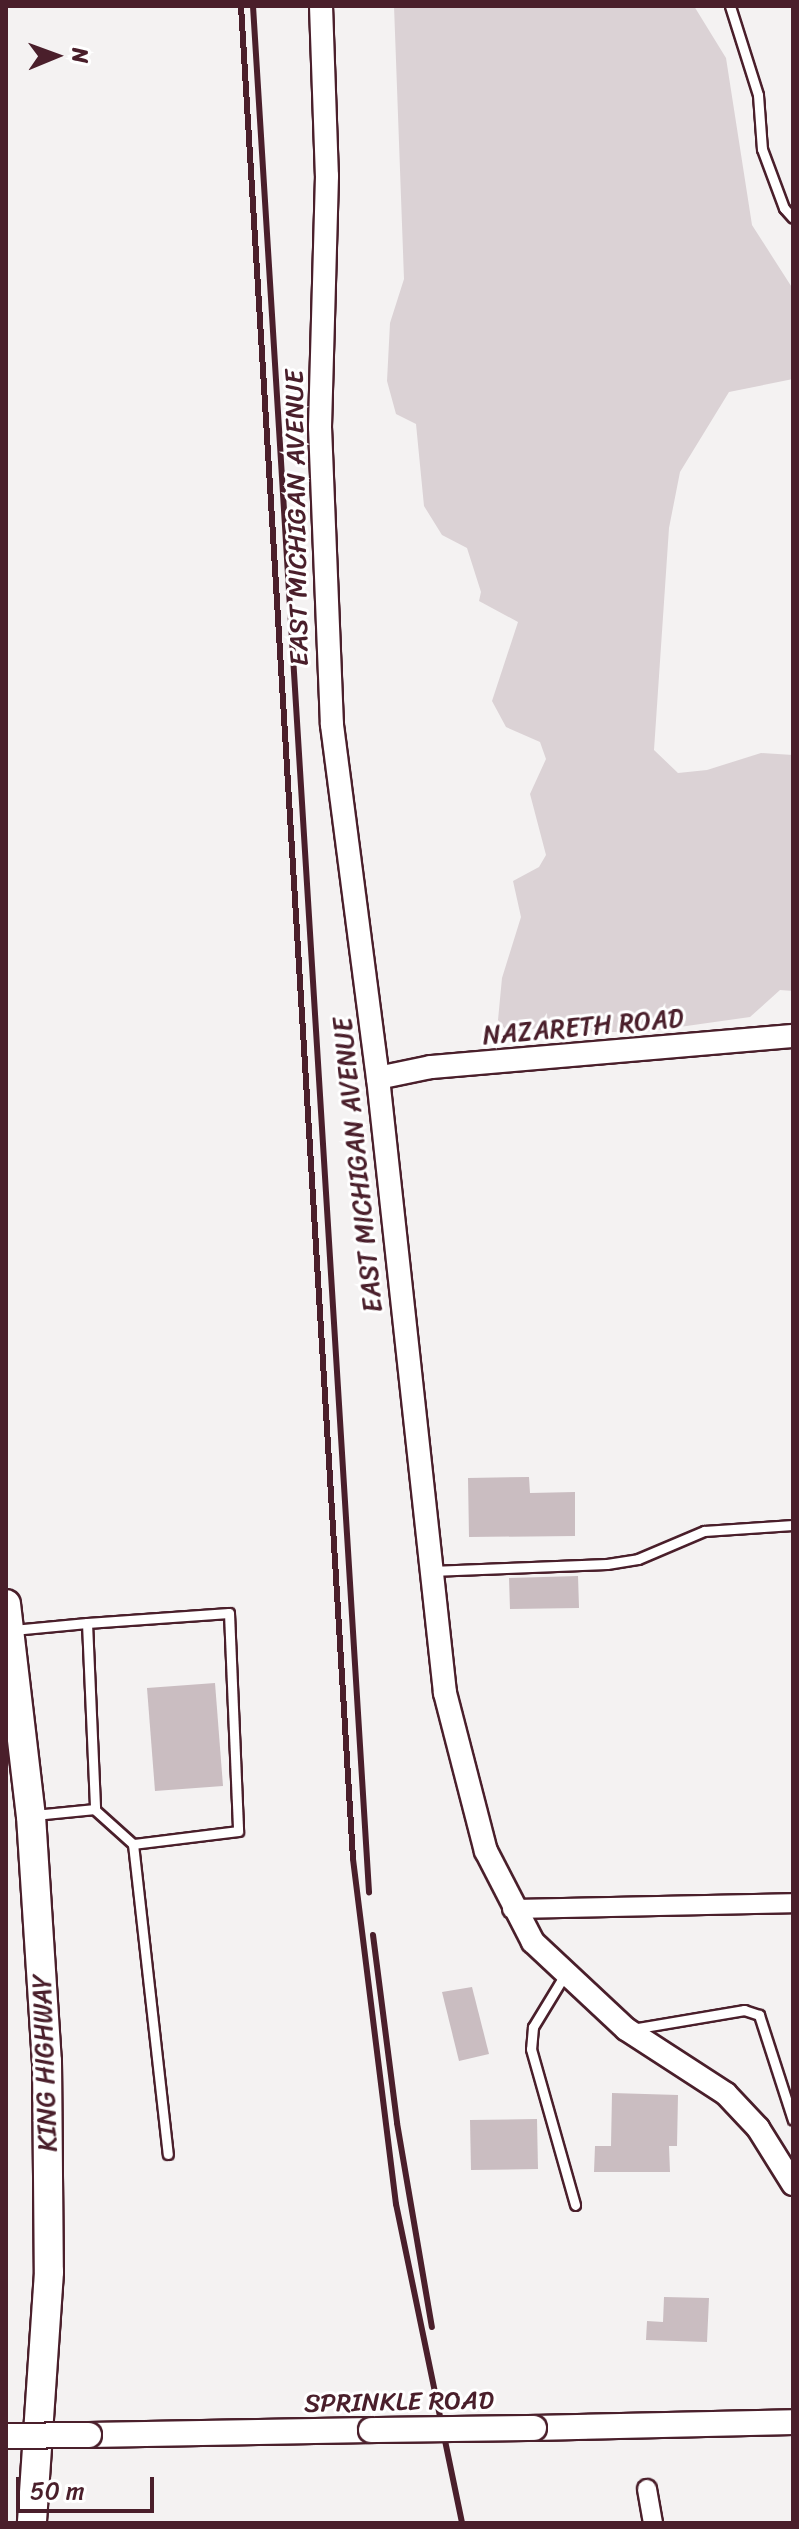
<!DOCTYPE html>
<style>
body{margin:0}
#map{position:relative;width:799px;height:2529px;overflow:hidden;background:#f4f2f2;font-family:Sriracha,sans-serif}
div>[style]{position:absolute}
.green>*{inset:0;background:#dbd2d5}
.building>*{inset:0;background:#cabdc1}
.roads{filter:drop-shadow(2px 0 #4a1f2b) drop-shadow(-2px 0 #4a1f2b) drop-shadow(0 2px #4a1f2b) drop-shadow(0 -2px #4a1f2b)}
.service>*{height:9px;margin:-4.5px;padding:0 4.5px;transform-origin:4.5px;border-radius:4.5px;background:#fff}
.minor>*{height:18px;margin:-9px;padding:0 9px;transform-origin:9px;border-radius:9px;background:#fff}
.tertiary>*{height:22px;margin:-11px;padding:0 11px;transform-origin:11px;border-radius:11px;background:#fff}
.secondary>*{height:24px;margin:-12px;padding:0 12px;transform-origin:12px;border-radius:12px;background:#fff}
.primary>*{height:28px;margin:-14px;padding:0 14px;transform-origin:14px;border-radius:14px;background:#fff}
.rail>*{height:6px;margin:-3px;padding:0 3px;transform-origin:3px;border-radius:3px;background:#4a1f2b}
.bridges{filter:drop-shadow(2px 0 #4a1f2b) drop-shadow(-2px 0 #4a1f2b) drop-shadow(0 2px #4a1f2b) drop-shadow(0 -2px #4a1f2b)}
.secondary-bridge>*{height:24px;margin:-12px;padding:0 12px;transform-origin:12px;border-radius:12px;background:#fff}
span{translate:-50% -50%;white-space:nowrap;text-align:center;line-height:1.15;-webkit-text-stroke:6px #fff;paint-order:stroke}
.street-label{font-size:26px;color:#4a1f2b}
.frame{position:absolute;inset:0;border:8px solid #4a1f2b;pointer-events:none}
.north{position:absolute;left:16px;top:16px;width:80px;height:80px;-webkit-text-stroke:6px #fff;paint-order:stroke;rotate:89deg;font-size:22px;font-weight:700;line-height:32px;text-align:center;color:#4a1f2b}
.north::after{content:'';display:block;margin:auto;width:28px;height:36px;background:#4a1f2b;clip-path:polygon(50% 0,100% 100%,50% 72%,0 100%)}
.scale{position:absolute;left:16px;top:2477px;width:138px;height:36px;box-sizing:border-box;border:4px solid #4a1f2b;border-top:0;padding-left:10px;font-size:24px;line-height:28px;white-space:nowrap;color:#4a1f2b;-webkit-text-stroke:6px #fff;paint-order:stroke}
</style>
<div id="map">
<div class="green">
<div style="clip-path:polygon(394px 6px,694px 6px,726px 58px,752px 225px,793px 289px,793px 379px,729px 392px,680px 472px,669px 528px,654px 750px,678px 773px,707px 770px,761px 753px,793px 755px,793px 991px,780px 990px,750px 1017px,644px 1032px,592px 1032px,580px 1025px,547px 1034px,538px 1028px,508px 1033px,498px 1020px,502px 978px,521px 917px,513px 881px,539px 867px,546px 855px,530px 794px,546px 759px,540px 742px,506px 727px,492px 701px,518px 622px,479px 601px,481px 592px,467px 548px,442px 535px,424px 506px,416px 424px,396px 414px,387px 381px,390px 323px,404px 279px)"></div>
</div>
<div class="building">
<div style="clip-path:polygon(529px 1477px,530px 1493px,575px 1492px,575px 1536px,469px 1537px,468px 1478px)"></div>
<div style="clip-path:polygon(578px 1576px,579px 1608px,510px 1609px,509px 1578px)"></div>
<div style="clip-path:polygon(215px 1683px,223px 1786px,155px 1791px,147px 1688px)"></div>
<div style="clip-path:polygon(472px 1987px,489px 2054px,459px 2061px,442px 1992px)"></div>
<div style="clip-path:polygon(612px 2093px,678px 2095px,677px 2146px,669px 2146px,670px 2172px,594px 2172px,595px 2146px,611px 2146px)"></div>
<div style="clip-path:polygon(537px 2119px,538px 2169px,471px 2170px,470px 2120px)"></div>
<div style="clip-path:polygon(664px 2297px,709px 2298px,707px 2342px,646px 2340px,647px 2321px,663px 2322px)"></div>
</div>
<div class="roads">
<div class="service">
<div style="left:730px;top:6px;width:93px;rotate:72.5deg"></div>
<div style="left:758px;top:95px;width:54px;rotate:85.8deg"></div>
<div style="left:762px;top:149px;width:63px;rotate:69.6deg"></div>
<div style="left:784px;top:208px;width:13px;rotate:48deg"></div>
<div style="left:431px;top:1571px;width:176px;rotate:-2.3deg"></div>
<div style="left:607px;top:1564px;width:31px;rotate:-9deg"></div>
<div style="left:638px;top:1559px;width:72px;rotate:-23deg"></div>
<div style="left:704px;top:1531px;width:89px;rotate:-3.9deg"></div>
<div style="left:87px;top:1623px;width:142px;rotate:-4deg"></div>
<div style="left:229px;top:1613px;width:218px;rotate:87.6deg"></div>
<div style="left:238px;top:1831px;width:106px;rotate:172.9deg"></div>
<div style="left:133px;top:1844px;width:312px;rotate:83.6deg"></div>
<div style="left:13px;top:1630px;width:74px;rotate:-5.4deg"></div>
<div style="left:87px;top:1623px;width:186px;rotate:87.5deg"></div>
<div style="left:95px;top:1809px;width:61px;rotate:174.4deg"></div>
<div style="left:94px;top:1809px;width:52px;rotate:41.9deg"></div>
<div style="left:564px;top:1976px;width:60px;rotate:121.3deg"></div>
<div style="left:533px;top:2027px;width:22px;rotate:95deg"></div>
<div style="left:531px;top:2049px;width:162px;rotate:74.2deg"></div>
<div style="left:632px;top:2029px;width:114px;rotate:-9.6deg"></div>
<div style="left:744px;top:2010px;width:16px;rotate:18deg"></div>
<div style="left:759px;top:2015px;width:110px;rotate:72.1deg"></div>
</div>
<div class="minor">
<div style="left:512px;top:1909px;width:281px;rotate:-1.2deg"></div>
<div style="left:647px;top:2489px;width:35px;rotate:80deg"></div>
</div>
<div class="tertiary">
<div style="left:321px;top:6px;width:170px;rotate:88deg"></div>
<div style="left:327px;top:176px;width:251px;rotate:91.6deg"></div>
<div style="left:320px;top:427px;width:298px;rotate:87.7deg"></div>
<div style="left:332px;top:725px;width:356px;rotate:82.6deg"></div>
<div style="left:378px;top:1078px;width:619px;rotate:83.78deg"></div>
<div style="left:445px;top:1693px;width:163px;rotate:75.5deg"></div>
<div style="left:486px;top:1851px;width:102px;rotate:62.7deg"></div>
<div style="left:533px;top:1942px;width:127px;rotate:43.1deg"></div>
<div style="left:626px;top:2029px;width:119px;rotate:33deg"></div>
<div style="left:726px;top:2094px;width:47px;rotate:46.7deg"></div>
<div style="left:758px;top:2128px;width:66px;rotate:58deg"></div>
<div style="left:378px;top:1078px;width:54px;rotate:-11.7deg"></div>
<div style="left:431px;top:1067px;width:363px;rotate:-4.9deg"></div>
</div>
<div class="secondary">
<div style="left:534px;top:2428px;width:259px;rotate:-1.3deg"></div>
<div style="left:89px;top:2435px;width:282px;rotate:-1deg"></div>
</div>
<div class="primary">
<div style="left:6px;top:1604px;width:213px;rotate:83.3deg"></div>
<div style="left:31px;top:1816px;width:246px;rotate:86.3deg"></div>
<div style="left:47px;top:2061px;width:211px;rotate:89.5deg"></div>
<div style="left:49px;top:2272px;width:252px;rotate:93.9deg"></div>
</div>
</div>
<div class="rail">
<div style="left:241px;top:6px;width:1856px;rotate:86.54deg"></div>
<div style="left:353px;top:1859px;width:348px;rotate:82.9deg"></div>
<div style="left:396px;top:2204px;width:326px;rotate:78.3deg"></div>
<div style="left:253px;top:6px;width:1890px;rotate:86.48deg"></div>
<div style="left:373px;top:1935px;width:190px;rotate:82.7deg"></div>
<div style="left:397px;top:2123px;width:207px;rotate:80.3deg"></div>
</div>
<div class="bridges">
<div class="secondary-bridge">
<div style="left:371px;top:2430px;width:163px;rotate:-0.7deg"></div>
<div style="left:6px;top:2436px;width:83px;rotate:-0.7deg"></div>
</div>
</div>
<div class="street-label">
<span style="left:297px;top:518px;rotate:-91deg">EAST MICHIGAN AVENUE</span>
<span style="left:583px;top:1027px;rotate:-5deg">NAZARETH ROAD</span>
<span style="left:358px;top:1165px;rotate:-96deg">EAST MICHIGAN AVENUE</span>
<span style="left:45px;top:2063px;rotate:-92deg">KING HIGHWAY</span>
<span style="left:399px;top:2402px;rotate:-1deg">SPRINKLE ROAD</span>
</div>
<div class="frame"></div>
<div class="north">N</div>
<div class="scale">50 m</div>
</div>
